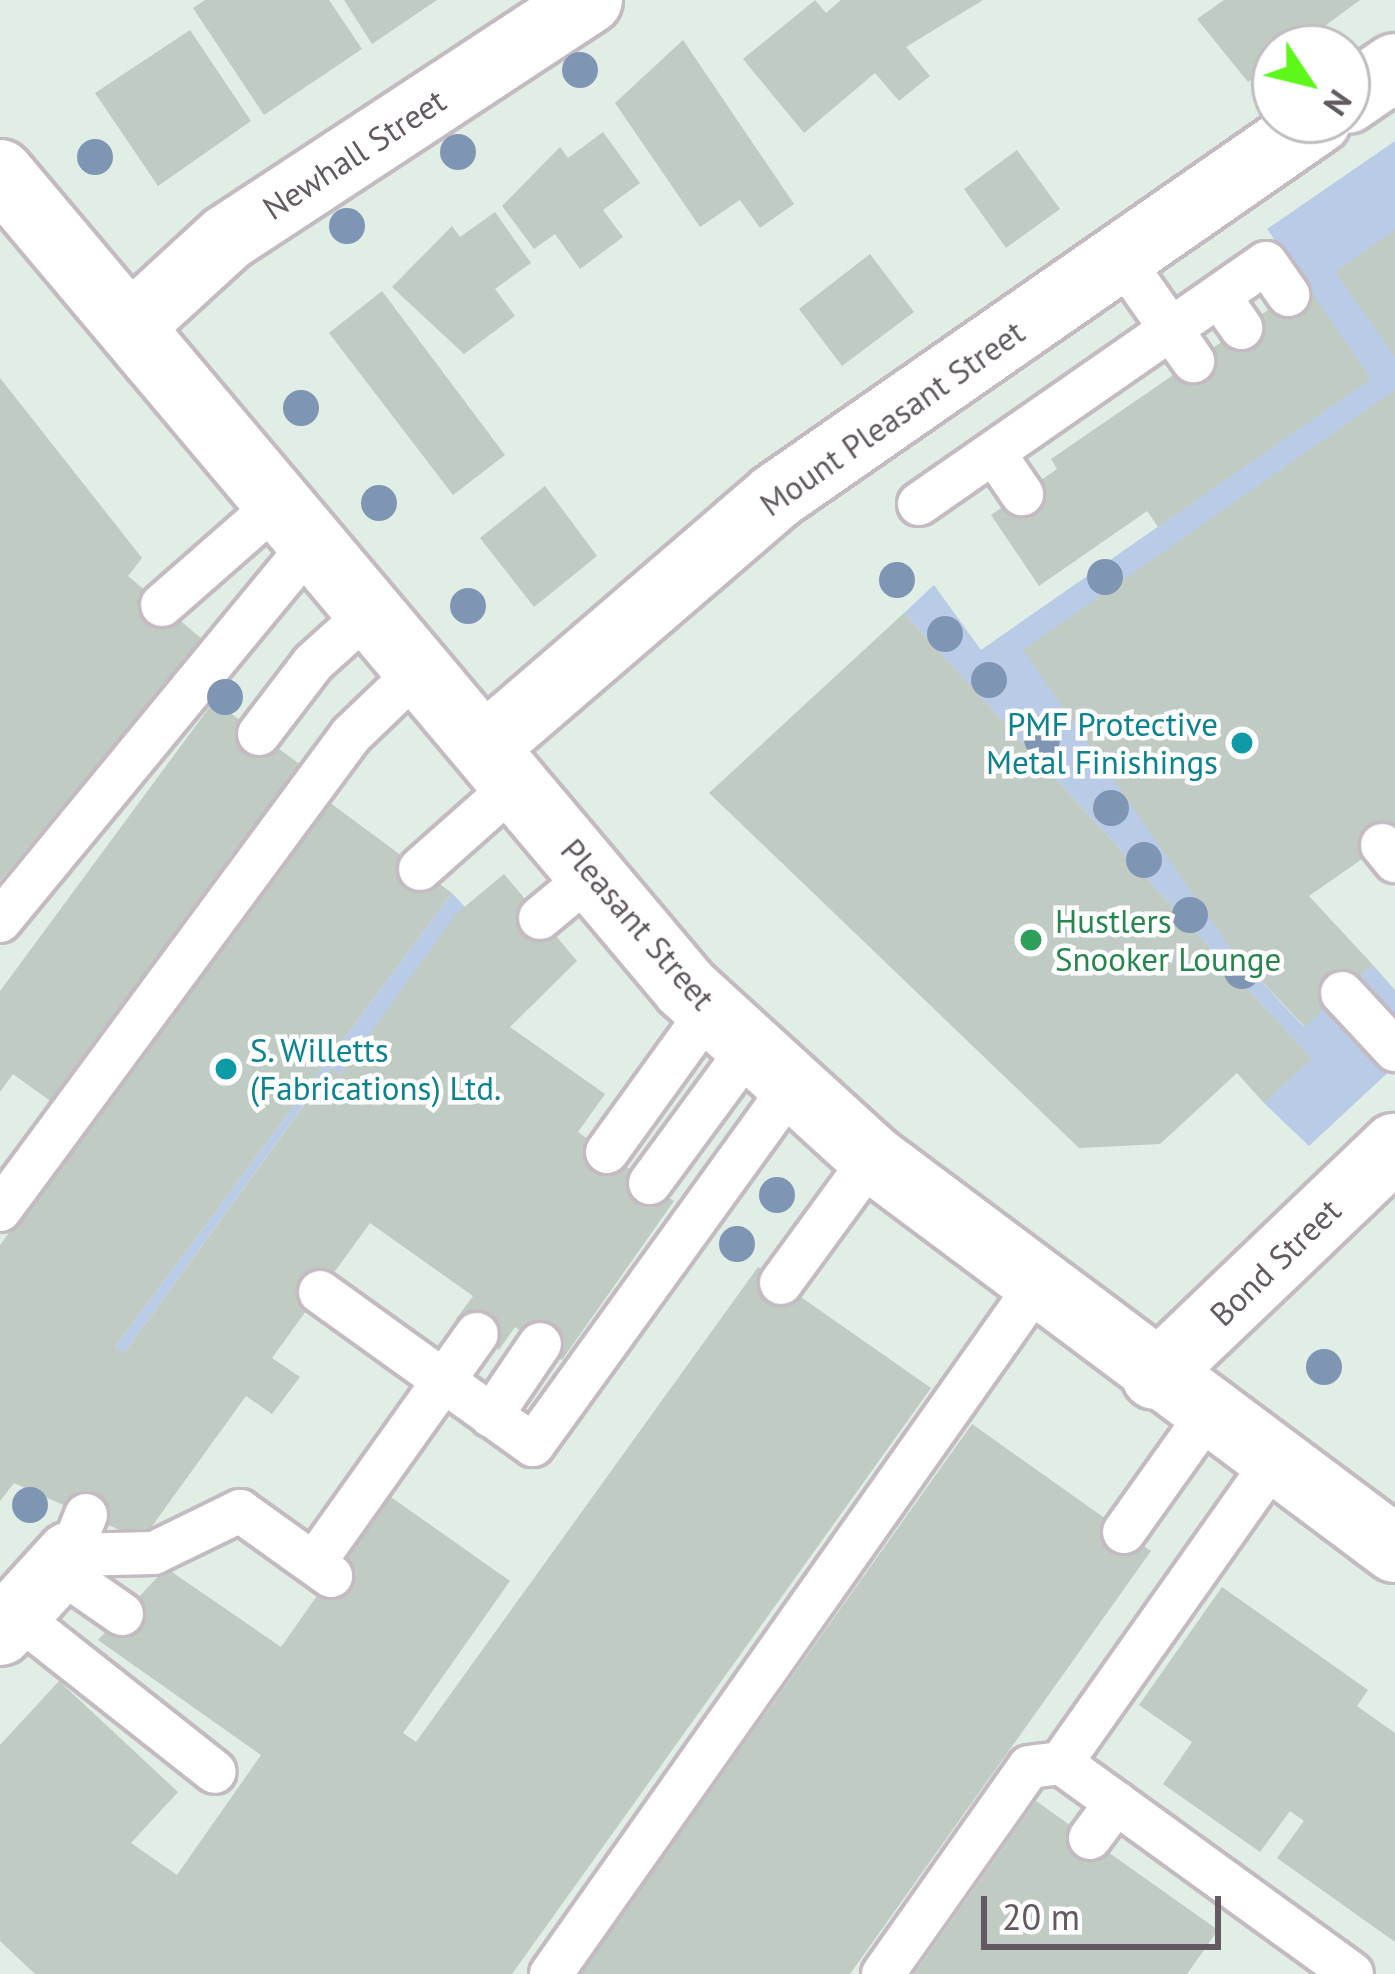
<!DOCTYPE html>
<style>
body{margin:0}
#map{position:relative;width:1395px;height:1974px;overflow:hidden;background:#e0eee6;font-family:"PT Sans",sans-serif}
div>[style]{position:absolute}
.green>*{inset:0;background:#bacbe8}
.building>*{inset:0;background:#bfcbc3}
.roads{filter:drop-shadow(3px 0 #c3bbc1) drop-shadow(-3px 0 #c3bbc1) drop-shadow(0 3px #c3bbc1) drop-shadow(0 -3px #c3bbc1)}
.lane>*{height:42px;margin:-21px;padding:0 21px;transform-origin:21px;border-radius:21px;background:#fff}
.street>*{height:66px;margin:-33px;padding:0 33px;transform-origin:33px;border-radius:33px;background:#fff}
.trees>*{width:36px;height:36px;margin:-18px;border-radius:50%;background:#7f95b4}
.dots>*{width:33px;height:33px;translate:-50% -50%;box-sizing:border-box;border:6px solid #fff;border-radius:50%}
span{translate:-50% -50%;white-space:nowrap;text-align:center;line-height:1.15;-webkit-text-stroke:9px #fff;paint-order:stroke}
.street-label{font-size:33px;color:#635961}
.culture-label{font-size:33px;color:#0d838f}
.right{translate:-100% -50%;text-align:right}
.left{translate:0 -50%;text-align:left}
.leisure-label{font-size:33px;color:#27864d}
.north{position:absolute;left:1251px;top:24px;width:120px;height:120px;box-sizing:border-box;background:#fff;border:3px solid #c1bdc0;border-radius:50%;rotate:125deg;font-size:33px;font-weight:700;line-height:48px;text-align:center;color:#635961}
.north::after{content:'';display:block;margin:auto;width:42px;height:54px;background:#5df71c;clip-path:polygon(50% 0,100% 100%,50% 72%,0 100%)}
.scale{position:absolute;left:981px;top:1896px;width:240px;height:54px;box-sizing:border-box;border:6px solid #635961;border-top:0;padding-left:15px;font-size:36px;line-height:42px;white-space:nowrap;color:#635961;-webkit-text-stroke:9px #fff;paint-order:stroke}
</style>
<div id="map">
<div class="green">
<div style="clip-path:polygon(1395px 141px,1395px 390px,1232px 950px,1304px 1027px,1373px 965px,1395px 990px,1395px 1066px,1309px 1146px,1264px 1103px,1311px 1058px,904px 613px,934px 585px,981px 650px,1370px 379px,1267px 229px)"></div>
<div style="clip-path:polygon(452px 893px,465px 907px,340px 1075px,330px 1069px,124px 1353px,115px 1347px)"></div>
</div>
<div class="building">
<div style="clip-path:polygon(205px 0,329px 0,362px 49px,264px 115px,193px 8px)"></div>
<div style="clip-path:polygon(344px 0,437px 0,372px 44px)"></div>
<div style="clip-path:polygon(815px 0,826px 13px,841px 0,983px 0,906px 47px,930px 76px,899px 101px,875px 73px,804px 133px,743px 59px)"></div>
<div style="clip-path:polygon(1224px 0,1360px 0,1295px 48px,1275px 48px,1275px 63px,1248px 82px,1197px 19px)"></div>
<div style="clip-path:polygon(190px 30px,251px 121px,158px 186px,95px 93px)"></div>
<div style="clip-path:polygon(683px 40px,794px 204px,760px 228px,740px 200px,700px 227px,615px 103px)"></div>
<div style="clip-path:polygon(603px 132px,640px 183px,603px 210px,623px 237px,580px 269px,555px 234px,534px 249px,502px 206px,560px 147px,568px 158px)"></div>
<div style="clip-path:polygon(1017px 150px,1060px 209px,1006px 248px,964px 189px)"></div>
<div style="clip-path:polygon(495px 212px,531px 263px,495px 289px,515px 316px,464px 354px,392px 287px,452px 226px,460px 237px)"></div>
<div style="clip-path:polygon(1395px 230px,1395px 357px,1335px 272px)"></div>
<div style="clip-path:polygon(870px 254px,914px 312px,842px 366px,799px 309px)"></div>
<div style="clip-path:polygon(1306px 284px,1371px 379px,1158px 527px,1147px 511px,1039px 586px,991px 515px,1057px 469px,1051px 459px)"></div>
<div style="clip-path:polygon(382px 291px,505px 455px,453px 495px,329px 333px)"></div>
<div style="clip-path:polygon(0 378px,142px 558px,128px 576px,202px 639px,0 881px)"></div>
<div style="clip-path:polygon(1395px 390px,1395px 836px,1309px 896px,1373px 965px,1305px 1027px,1232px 950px,1023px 650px)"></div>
<div style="clip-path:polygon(545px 486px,597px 556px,534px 607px,480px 538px)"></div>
<div style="clip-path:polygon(904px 613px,1312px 1059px,1264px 1103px,1237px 1073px,1160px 1144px,1079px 1148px,709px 793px)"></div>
<div style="clip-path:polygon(214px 701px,301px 765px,53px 1103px,13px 1074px,0 1092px,0 991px)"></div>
<div style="clip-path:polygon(329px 802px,452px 893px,115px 1347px,124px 1353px,331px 1068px,340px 1075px,456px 914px,504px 874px,577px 961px,510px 1027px,605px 1094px,578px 1132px,674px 1201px,562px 1360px,515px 1327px,499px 1350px,456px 1319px,473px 1296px,370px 1223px,272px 1358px,300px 1377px,272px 1414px,246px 1396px,142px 1540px,14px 1483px,0 1501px,0 1245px)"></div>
<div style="clip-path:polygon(758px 1267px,931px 1388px,512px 1974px,35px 1974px,0 1941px,0 1745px,59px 1681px,178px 1792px,131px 1843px,177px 1875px,261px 1755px,98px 1640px,166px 1568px,281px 1647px,388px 1495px,510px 1581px,403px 1733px,416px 1742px)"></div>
<div style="clip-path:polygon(972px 1424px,1151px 1551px,850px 1974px,580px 1974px)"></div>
<div style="clip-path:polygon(1222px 1587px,1368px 1690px,1357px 1706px,1395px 1733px,1395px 1942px,1277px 1858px,1304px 1821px,1290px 1811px,1260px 1852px,1163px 1784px,1192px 1742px,1139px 1705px)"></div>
<div style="clip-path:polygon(1036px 1801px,1218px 1930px,1187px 1974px,914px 1974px)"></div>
</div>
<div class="roads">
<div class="lane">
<div style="left:1121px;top:258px;width:126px;rotate:55deg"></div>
<div style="left:1219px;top:296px;width:39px;rotate:55deg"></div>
<div style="left:994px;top:453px;width:50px;rotate:55.7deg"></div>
<div style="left:919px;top:504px;width:422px;rotate:-34.8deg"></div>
<div style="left:1266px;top:263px;width:39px;rotate:55deg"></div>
<div style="left:162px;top:605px;width:158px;rotate:-41.2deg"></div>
<div style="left:259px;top:734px;width:89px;rotate:-52.7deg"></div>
<div style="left:313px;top:663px;width:81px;rotate:-42deg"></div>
<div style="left:1382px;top:845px;width:21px;rotate:51deg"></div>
<div style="left:420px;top:869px;width:131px;rotate:-41.6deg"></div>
<div style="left:540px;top:918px;width:69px;rotate:-39.7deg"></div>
<div style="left:0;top:921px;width:494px;rotate:-50.5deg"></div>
<div style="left:1342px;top:993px;width:78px;rotate:47.1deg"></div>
<div style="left:607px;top:1152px;width:176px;rotate:-54.2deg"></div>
<div style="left:650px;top:1183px;width:169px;rotate:-53.7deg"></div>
<div style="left:0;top:1210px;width:591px;rotate:-53.54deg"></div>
<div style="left:351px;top:735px;width:98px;rotate:-43.8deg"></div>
<div style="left:781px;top:1283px;width:155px;rotate:-53.9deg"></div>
<div style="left:320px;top:1292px;width:262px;rotate:35.7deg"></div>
<div style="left:533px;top:1445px;width:444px;rotate:-54.2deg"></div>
<div style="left:491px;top:1416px;width:87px;rotate:-55.8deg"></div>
<div style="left:1274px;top:1461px;width:370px;rotate:125.2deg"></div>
<div style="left:1061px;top:1763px;width:359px;rotate:35.9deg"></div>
<div style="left:86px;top:1515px;width:43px;rotate:111.8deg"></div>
<div style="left:70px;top:1555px;width:84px;rotate:-1.4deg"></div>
<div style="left:154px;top:1553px;width:96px;rotate:-26deg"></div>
<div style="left:240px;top:1511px;width:112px;rotate:35.5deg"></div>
<div style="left:1124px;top:1532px;width:145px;rotate:-54.6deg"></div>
<div style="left:314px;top:1563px;width:281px;rotate:-54.6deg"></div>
<div style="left:57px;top:1569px;width:79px;rotate:34.7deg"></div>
<div style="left:16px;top:1615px;width:253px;rotate:38.3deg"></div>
<div style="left:1090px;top:1838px;width:44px;rotate:-53.4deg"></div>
<div style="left:551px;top:1974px;width:843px;rotate:-54.8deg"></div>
<div style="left:883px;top:1974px;width:253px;rotate:-54.8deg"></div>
<div style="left:1029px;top:1767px;width:32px;rotate:-7deg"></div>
</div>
<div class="street">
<div style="left:1347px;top:100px;width:58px;rotate:-34.5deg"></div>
<div style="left:0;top:173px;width:1065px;rotate:49.91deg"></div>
<div style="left:686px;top:988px;width:252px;rotate:42.4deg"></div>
<div style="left:872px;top:1158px;width:653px;rotate:36.78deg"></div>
<div style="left:132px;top:325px;width:129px;rotate:-42.5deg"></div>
<div style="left:227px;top:238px;width:433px;rotate:-33.3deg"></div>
<div style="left:487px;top:745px;width:380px;rotate:-40.7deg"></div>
<div style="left:775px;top:497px;width:661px;rotate:-34.77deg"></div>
<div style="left:1155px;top:1376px;width:332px;rotate:-43.7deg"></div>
<div style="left:0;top:1632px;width:104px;rotate:-47.7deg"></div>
</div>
</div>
<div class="trees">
<div style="left:580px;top:70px"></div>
<div style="left:458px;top:152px"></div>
<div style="left:95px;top:157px"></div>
<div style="left:347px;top:226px"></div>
<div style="left:301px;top:408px"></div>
<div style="left:379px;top:503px"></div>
<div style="left:1105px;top:577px"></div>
<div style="left:897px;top:580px"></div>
<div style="left:468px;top:606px"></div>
<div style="left:945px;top:634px"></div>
<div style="left:989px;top:680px"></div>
<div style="left:225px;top:697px"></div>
<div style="left:1042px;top:739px"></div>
<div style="left:1111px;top:808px"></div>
<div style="left:1144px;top:860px"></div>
<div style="left:1190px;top:915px"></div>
<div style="left:1242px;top:971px"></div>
<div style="left:777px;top:1195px"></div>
<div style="left:737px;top:1244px"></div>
<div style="left:1324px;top:1367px"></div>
<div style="left:30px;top:1505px"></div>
</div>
<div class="dots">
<div style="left:1242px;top:743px;background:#0f9aa8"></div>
<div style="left:1031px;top:940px;background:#2e9e5b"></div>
<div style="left:226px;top:1069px;background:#0f9aa8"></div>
</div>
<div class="street-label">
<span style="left:354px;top:154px;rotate:-33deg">Newhall Street</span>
<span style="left:892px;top:418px;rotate:-35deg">Mount Pleasant Street</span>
<span style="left:638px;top:924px;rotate:49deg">Pleasant Street</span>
<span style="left:1275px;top:1262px;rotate:-44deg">Bond Street</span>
</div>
<div class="culture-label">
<span class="right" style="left:1218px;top:743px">PMF Protective<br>Metal Finishings</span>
<span class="left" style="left:250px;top:1069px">S. Willetts<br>(Fabrications) Ltd.</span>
</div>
<div class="leisure-label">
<span class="left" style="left:1055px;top:940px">Hustlers<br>Snooker Lounge</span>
</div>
<div class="north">N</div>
<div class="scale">20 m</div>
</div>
